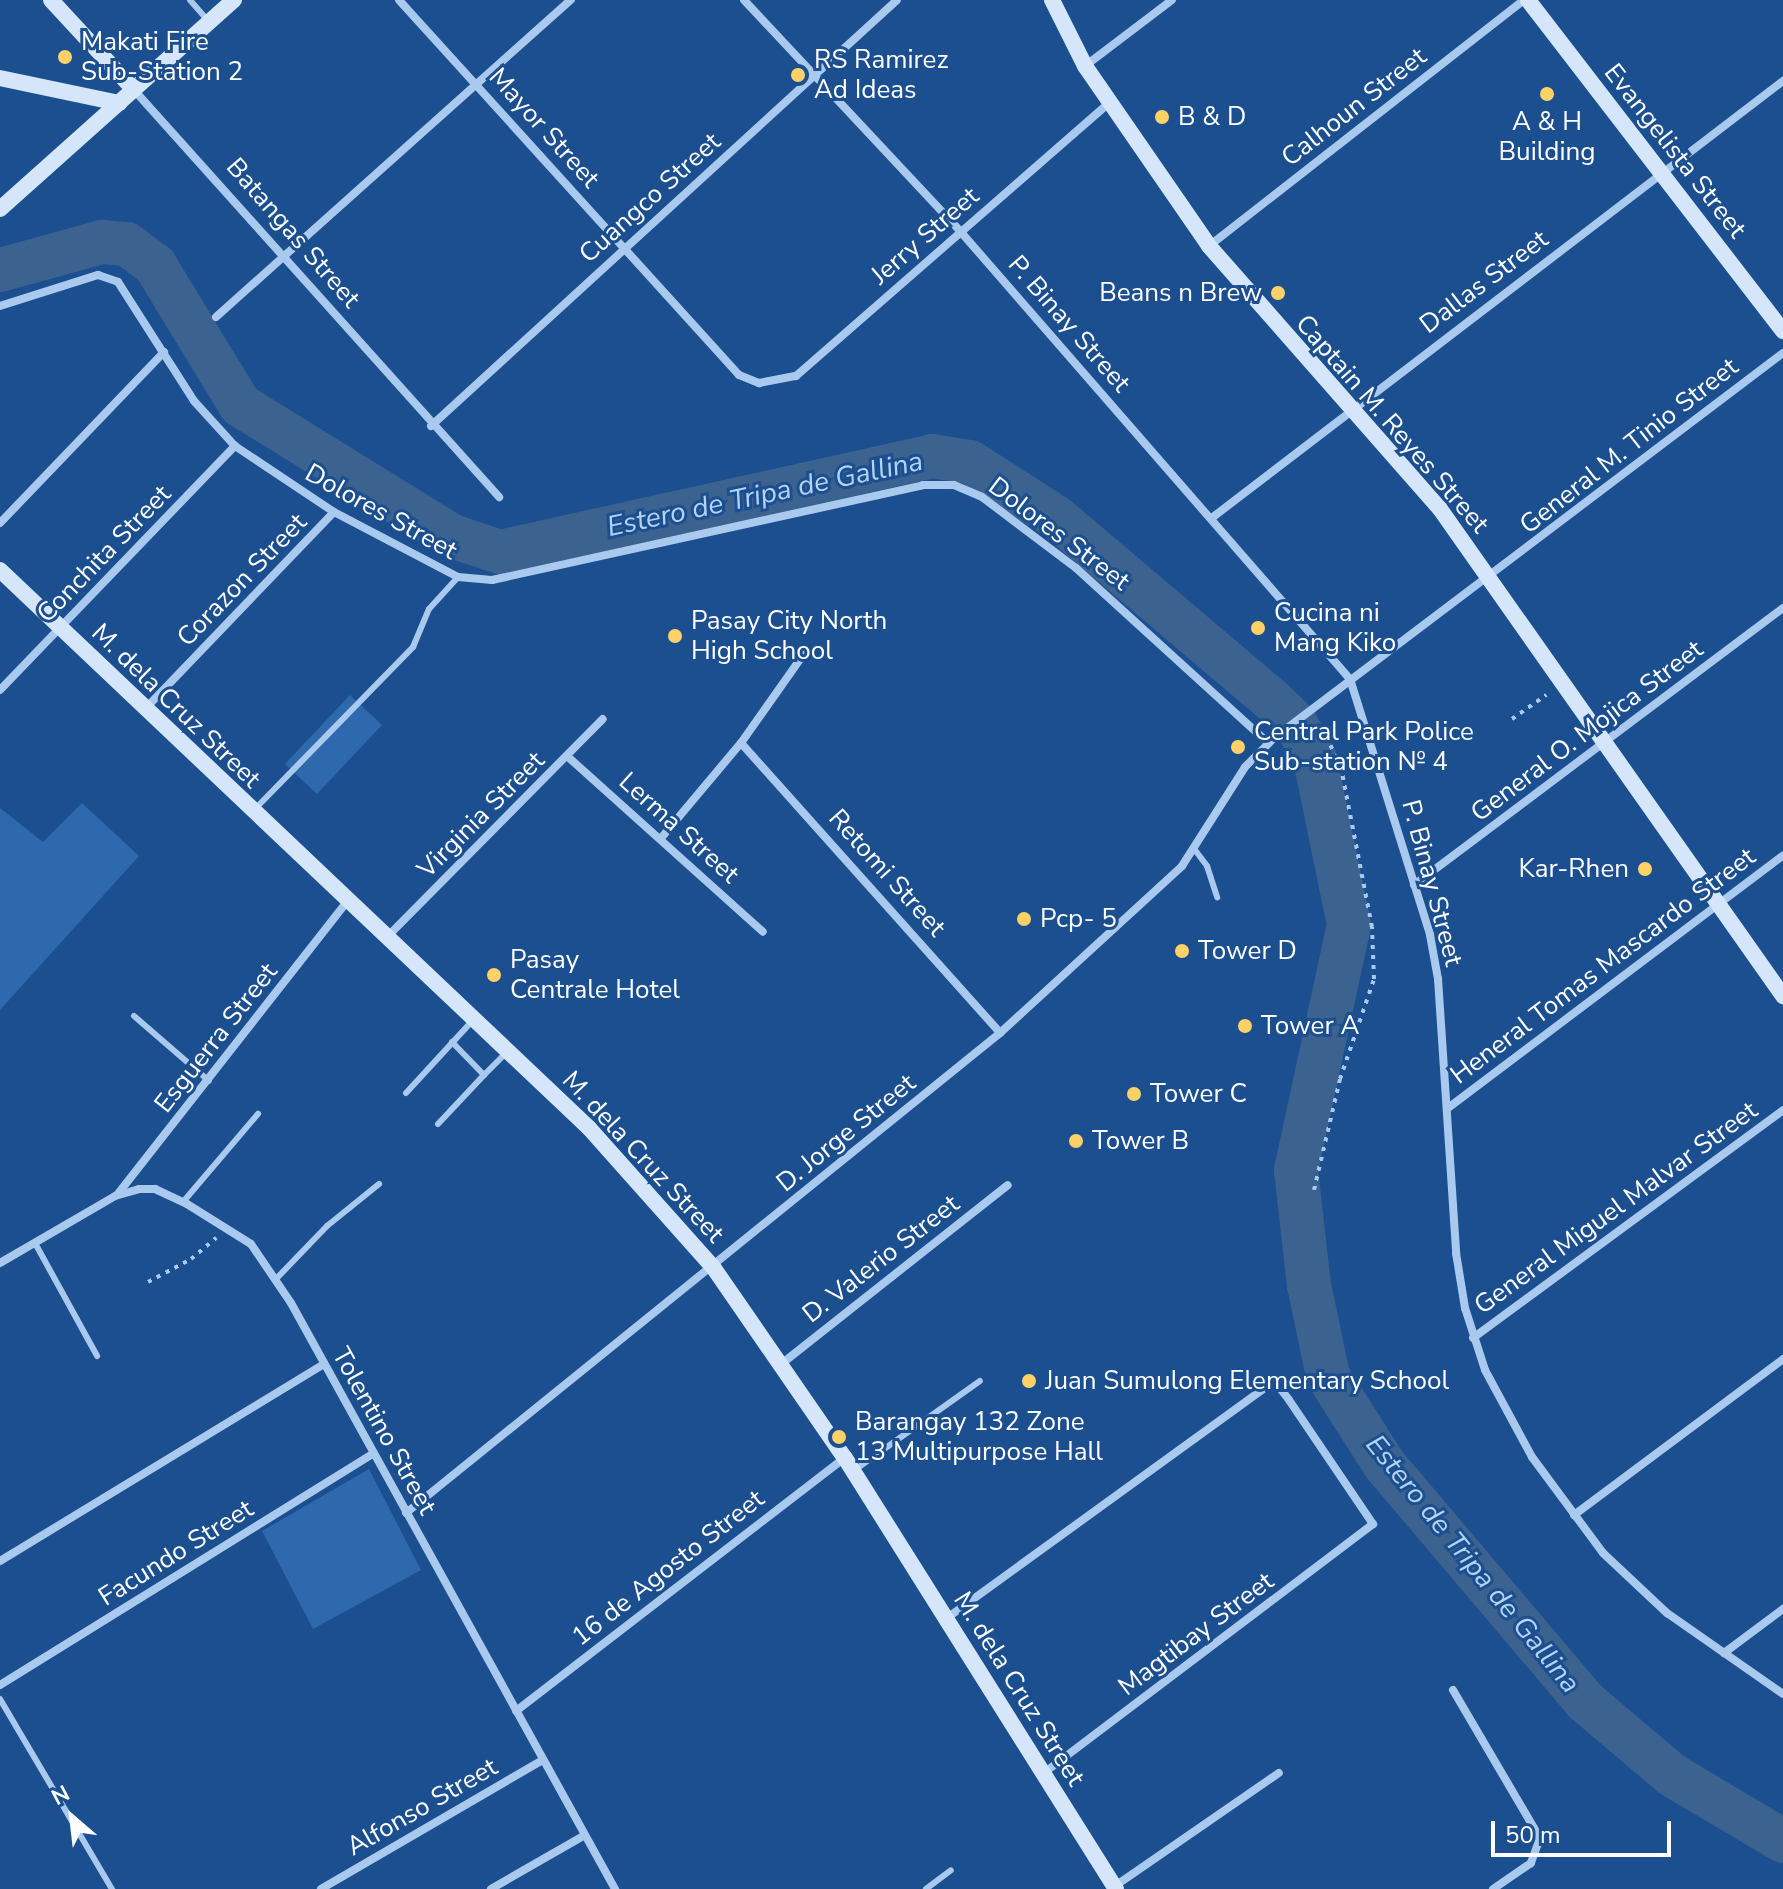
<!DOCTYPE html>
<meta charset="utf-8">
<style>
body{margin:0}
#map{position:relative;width:1783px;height:1889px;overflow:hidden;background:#1b4f8f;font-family:"Nunito Sans",sans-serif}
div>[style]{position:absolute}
.green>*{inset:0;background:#2e69ad}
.river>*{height:44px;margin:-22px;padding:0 22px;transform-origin:22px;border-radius:22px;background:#3c6290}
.path>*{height:4px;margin-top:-2px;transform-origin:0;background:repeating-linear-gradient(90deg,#a9c9ee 0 4px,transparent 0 10px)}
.lane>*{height:6px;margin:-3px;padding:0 3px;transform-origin:3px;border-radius:3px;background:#a9c9ee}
.street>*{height:8px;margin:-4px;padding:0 4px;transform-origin:4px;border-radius:4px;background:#a9c9ee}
.secondary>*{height:16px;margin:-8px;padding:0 8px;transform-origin:8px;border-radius:8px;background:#d6e6fa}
.dots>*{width:22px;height:22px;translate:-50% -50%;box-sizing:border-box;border:4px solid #1b4f8f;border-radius:50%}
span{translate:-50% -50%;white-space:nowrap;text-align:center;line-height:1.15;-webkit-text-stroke:6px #1b4f8f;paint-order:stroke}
.poi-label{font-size:26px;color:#fff}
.left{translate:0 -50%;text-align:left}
.right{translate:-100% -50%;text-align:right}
.street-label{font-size:26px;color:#fff}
.water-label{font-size:28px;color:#b5d3f5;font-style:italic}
.north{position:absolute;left:32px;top:1777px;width:80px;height:80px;-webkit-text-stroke:6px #1b4f8f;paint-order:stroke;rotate:332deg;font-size:22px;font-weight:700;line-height:32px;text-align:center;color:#fff}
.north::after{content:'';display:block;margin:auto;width:28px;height:36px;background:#fff;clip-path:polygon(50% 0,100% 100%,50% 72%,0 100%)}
.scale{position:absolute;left:1491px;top:1821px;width:180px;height:36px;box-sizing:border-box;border:4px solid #fff;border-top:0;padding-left:10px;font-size:24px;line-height:28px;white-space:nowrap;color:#fff;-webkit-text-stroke:6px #1b4f8f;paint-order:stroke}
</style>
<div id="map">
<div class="green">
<div style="clip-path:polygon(350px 695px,382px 725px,317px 794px,285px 764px)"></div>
<div style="clip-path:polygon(82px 803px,139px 856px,0 1010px,0 808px,43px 842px)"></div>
<div style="clip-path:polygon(369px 1469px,421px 1570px,313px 1629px,262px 1531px)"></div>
</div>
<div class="river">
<div style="left:0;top:270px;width:106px;rotate:-15.4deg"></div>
<div style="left:102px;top:242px;width:25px;rotate:5deg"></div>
<div style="left:127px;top:244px;width:35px;rotate:37deg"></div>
<div style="left:155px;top:265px;width:164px;rotate:58.7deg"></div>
<div style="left:240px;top:405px;width:249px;rotate:31.7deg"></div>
<div style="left:452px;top:536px;width:51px;rotate:18.4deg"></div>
<div style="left:500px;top:552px;width:443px;rotate:-12.5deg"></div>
<div style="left:932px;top:456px;width:38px;rotate:9deg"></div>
<div style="left:970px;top:462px;width:102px;rotate:32.6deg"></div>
<div style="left:1056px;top:517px;width:283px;rotate:40.3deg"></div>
<div style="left:1272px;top:700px;width:32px;rotate:44deg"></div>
<div style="left:1295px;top:722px;width:42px;rotate:61.6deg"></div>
<div style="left:1315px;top:759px;width:169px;rotate:78.4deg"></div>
<div style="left:1349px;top:925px;width:251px;rotate:102.2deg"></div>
<div style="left:1296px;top:1170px;width:116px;rotate:83.6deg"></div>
<div style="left:1309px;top:1285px;width:93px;rotate:78.2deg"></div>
<div style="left:1328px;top:1376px;width:104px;rotate:57.5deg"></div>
<div style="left:1384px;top:1464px;width:312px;rotate:49.7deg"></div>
<div style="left:1586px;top:1702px;width:113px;rotate:40.3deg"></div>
<div style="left:1672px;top:1775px;width:129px;rotate:30.7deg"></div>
</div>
<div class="path">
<div style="left:1512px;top:719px;width:42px;rotate:-35.2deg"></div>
<div style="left:1314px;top:1190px;width:114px;rotate:-76.8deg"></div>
<div style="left:1340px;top:1079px;width:106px;rotate:-71.2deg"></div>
<div style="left:1374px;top:979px;width:52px;rotate:-92.2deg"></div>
<div style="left:1372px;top:927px;width:163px;rotate:-101deg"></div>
<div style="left:1341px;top:767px;width:48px;rotate:-116deg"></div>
<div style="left:148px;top:1282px;width:49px;rotate:-28.1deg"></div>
<div style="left:191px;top:1259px;width:33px;rotate:-40deg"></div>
</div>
<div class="lane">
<div style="left:190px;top:0;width:28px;rotate:49deg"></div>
<div style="left:254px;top:810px;width:228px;rotate:-45.7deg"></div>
<div style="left:413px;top:647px;width:41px;rotate:-67.2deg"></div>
<div style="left:429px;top:609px;width:43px;rotate:-47.8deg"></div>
<div style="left:1195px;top:850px;width:20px;rotate:53deg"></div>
<div style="left:1207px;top:866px;width:33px;rotate:72deg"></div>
<div style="left:134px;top:1016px;width:99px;rotate:40.9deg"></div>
<div style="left:484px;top:1075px;width:33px;rotate:-45deg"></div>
<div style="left:406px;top:1093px;width:100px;rotate:-47.4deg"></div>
<div style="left:438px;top:1124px;width:67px;rotate:-46.8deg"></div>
<div style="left:484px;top:1075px;width:46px;rotate:-134.1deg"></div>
<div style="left:183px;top:1202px;width:116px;rotate:-49.6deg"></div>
<div style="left:35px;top:1243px;width:129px;rotate:61.2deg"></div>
<div style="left:275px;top:1280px;width:75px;rotate:-46.1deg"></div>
<div style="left:327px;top:1226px;width:67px;rotate:-38.9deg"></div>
<div style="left:856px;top:1469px;width:152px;rotate:-35.4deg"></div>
<div style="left:0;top:1699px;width:221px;rotate:59.5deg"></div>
<div style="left:926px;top:1889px;width:31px;rotate:-37deg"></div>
</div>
<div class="street">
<div style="left:399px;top:0;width:506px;rotate:47.8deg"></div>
<div style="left:739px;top:375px;width:22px;rotate:22deg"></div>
<div style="left:759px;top:383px;width:38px;rotate:-11deg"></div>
<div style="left:796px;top:376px;width:417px;rotate:-41.1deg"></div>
<div style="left:744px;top:0;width:316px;rotate:46.9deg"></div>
<div style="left:960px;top:231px;width:594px;rotate:48.96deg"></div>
<div style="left:1350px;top:679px;width:268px;rotate:72.6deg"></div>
<div style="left:1430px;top:935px;width:45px;rotate:79.7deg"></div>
<div style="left:1438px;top:979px;width:275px;rotate:86.2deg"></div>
<div style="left:1456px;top:1253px;width:56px;rotate:80.7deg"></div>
<div style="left:1465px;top:1308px;width:65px;rotate:72.1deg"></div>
<div style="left:1485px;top:1370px;width:99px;rotate:61.6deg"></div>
<div style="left:1532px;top:1457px;width:119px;rotate:53.5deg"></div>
<div style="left:1603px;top:1553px;width:88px;rotate:43.2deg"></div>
<div style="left:1667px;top:1613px;width:141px;rotate:34.9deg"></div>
<div style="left:1085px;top:66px;width:109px;rotate:-37.2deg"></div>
<div style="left:134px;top:90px;width:547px;rotate:48.11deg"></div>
<div style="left:1209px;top:246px;width:400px;rotate:-38deg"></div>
<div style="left:0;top:306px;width:103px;rotate:-17.6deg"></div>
<div style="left:98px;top:275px;width:21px;rotate:19deg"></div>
<div style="left:118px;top:282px;width:141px;rotate:57.4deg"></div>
<div style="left:194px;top:401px;width:61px;rotate:47.7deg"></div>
<div style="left:235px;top:446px;width:119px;rotate:33.7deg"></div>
<div style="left:334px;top:512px;width:140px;rotate:27.7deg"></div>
<div style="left:458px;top:577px;width:34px;rotate:5deg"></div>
<div style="left:492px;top:580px;width:441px;rotate:-12.4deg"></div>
<div style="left:923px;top:485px;width:31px"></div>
<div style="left:954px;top:485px;width:30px;rotate:23deg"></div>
<div style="left:982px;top:497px;width:118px;rotate:37.1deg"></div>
<div style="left:1076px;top:568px;width:260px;rotate:42.3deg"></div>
<div style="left:216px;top:317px;width:476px;rotate:-41.8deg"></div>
<div style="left:431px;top:426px;width:631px;rotate:-42.43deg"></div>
<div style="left:1213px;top:517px;width:718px;rotate:-37.41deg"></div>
<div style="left:0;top:523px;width:237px;rotate:-46.2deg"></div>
<div style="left:0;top:690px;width:339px;rotate:-46.1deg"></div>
<div style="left:145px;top:709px;width:273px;rotate:-46.2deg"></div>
<div style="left:741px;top:743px;width:389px;rotate:48.2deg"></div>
<div style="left:567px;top:756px;width:263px;rotate:41.9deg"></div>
<div style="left:662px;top:837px;width:123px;rotate:-50deg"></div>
<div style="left:741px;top:743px;width:108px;rotate:-54.8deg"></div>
<div style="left:1414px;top:885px;width:461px;rotate:-36.9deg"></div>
<div style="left:386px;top:938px;width:308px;rotate:-45.3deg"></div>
<div style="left:1448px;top:1108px;width:419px;rotate:-37deg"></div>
<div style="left:117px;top:1195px;width:371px;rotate:-51.9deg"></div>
<div style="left:0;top:1263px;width:133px;rotate:-30.2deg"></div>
<div style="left:115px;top:1196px;width:25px;rotate:-16deg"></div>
<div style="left:139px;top:1189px;width:16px"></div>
<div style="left:155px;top:1189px;width:35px;rotate:25deg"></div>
<div style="left:187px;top:1204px;width:75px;rotate:32deg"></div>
<div style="left:251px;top:1244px;width:71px;rotate:55.9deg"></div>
<div style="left:291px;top:1303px;width:670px;rotate:61.06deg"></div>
<div style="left:1473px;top:1338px;width:385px;rotate:-36.3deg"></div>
<div style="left:780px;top:1365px;width:290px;rotate:-38.3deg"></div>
<div style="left:406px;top:1513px;width:764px;rotate:-38.94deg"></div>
<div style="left:1000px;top:1033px;width:247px;rotate:-42.5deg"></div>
<div style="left:1182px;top:866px;width:117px;rotate:-57.5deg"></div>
<div style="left:1245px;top:767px;width:41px;rotate:-45deg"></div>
<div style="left:1274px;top:738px;width:638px;rotate:-37.1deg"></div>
<div style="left:1574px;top:1515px;width:261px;rotate:-36.7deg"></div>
<div style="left:0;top:1561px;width:379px;rotate:-31.3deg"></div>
<div style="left:947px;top:1618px;width:396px;rotate:-35.9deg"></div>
<div style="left:1268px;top:1386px;width:11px;rotate:5deg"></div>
<div style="left:1279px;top:1387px;width:16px;rotate:52deg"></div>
<div style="left:1289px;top:1400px;width:150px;rotate:55.9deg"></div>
<div style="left:1373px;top:1524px;width:413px;rotate:142.9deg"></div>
<div style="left:1724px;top:1653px;width:74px;rotate:-36.7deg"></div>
<div style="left:0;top:1685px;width:439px;rotate:-31.8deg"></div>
<div style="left:1453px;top:1690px;width:172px;rotate:59.6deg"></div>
<div style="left:1540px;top:1838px;width:27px;rotate:110deg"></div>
<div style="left:1531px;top:1863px;width:46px;rotate:145.6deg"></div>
<div style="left:516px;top:1711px;width:415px;rotate:-37.6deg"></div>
<div style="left:1115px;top:1886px;width:199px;rotate:-34.6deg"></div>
<div style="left:321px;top:1889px;width:257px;rotate:-30.2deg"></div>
<div style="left:491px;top:1889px;width:108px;rotate:-29.9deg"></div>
</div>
<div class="secondary">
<div style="left:51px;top:0;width:122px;rotate:47.3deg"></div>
<div style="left:1052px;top:0;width:74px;rotate:63.4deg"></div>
<div style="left:1085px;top:66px;width:219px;rotate:55.4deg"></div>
<div style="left:1209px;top:246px;width:350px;rotate:48.7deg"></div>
<div style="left:1440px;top:509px;width:596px;rotate:54.84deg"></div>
<div style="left:1528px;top:0;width:418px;rotate:52.4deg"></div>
<div style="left:0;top:78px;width:122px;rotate:11.9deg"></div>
<div style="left:0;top:209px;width:314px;rotate:-41.8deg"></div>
<div style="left:0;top:570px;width:811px;rotate:43.45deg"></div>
<div style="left:589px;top:1128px;width:186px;rotate:48.3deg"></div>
<div style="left:713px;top:1267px;width:232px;rotate:55.4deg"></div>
<div style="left:845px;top:1458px;width:509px;rotate:57.84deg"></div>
</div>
<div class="dots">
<div style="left:65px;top:57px;background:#ffd166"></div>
<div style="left:798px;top:75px;background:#ffd166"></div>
<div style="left:1547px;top:94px;background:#ffd166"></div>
<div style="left:1162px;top:117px;background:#ffd166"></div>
<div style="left:1278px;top:293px;background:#ffd166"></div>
<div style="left:1258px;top:628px;background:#ffd166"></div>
<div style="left:675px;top:636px;background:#ffd166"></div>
<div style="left:1238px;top:747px;background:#ffd166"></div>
<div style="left:1645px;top:869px;background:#ffd166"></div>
<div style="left:1024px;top:919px;background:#ffd166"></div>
<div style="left:1182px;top:951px;background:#ffd166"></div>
<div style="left:494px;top:975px;background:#ffd166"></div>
<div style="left:1245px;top:1026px;background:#ffd166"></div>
<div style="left:1134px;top:1094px;background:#ffd166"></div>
<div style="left:1076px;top:1141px;background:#ffd166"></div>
<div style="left:1029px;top:1381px;background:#ffd166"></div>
<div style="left:839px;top:1437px;background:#ffd166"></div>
</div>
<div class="poi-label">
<span class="left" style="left:81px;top:57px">Makati Fire<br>Sub-Station 2</span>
<span class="left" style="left:814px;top:75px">RS Ramirez<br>Ad Ideas</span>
<span class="left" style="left:1178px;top:117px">B &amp; D</span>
<span style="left:1547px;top:137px">A &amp; H<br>Building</span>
<span class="right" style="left:1262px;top:293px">Beans n Brew</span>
<span class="left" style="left:1274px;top:628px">Cucina ni<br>Mang Kiko</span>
<span class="left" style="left:691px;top:636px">Pasay City North<br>High School</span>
<span class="left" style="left:1254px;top:747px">Central Park Police<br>Sub-station № 4</span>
<span class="right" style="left:1629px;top:869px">Kar-Rhen</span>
<span class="left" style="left:1040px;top:919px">Pcp- 5</span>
<span class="left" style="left:1198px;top:951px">Tower D</span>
<span class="left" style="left:510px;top:975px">Pasay<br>Centrale Hotel</span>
<span class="left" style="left:1261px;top:1026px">Tower A</span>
<span class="left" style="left:1150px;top:1094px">Tower C</span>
<span class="left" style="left:1092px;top:1141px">Tower B</span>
<span class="left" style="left:1045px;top:1381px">Juan Sumulong Elementary School</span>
<span class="left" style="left:855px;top:1437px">Barangay 132 Zone<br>13 Multipurpose Hall</span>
</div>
<div class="street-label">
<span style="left:1354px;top:107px;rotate:-38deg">Calhoun Street</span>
<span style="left:544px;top:128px;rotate:48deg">Mayor Street</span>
<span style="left:1675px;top:151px;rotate:52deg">Evangelista Street</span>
<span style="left:650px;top:198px;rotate:-42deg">Cuangco Street</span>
<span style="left:293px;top:233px;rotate:49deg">Batangas Street</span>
<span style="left:925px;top:236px;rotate:-41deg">Jerry Street</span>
<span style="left:1484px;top:282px;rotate:-37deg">Dallas Street</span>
<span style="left:1069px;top:324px;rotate:49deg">P. Binay Street</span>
<span style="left:1392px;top:424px;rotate:49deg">Captain M. Reyes Street</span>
<span style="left:1629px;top:446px;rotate:-38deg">General M. Tinio Street</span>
<span style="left:381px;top:512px;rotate:29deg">Dolores Street</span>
<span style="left:1059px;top:534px;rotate:37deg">Dolores Street</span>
<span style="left:104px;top:554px;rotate:-46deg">Conchita Street</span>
<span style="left:242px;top:580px;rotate:-46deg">Corazon Street</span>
<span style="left:176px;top:706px;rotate:44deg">M. dela Cruz Street</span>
<span style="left:1587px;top:731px;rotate:-37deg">General O. Mojica Street</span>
<span style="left:481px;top:815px;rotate:-45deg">Virginia Street</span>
<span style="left:679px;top:828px;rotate:42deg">Lerma Street</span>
<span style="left:887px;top:873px;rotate:48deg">Retomi Street</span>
<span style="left:1432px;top:883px;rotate:75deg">P. Binay Street</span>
<span style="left:1603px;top:966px;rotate:-37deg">Heneral Tomas Mascardo Street</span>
<span style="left:216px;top:1038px;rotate:-52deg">Esguerra Street</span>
<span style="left:846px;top:1133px;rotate:-39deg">D. Jorge Street</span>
<span style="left:643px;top:1157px;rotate:47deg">M. dela Cruz Street</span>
<span style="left:1616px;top:1208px;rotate:-36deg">General Miguel Malvar Street</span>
<span style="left:881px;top:1259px;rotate:-38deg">D. Valerio Street</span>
<span style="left:384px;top:1431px;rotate:61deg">Tolentino Street</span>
<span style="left:176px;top:1553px;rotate:-32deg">Facundo Street</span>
<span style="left:668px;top:1568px;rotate:-38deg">16 de Agosto Street</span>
<span style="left:1196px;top:1634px;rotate:-37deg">Magtibay Street</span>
<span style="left:1019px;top:1689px;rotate:58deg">M. dela Cruz Street</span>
<span style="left:422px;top:1807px;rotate:-30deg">Alfonso Street</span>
</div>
<div class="water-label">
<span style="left:765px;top:494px;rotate:-12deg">Estero de Tripa de Gallina</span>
<span style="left:1473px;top:1564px;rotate:51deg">Estero de Tripa de Gallina</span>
</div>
<div class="north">N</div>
<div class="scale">50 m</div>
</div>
